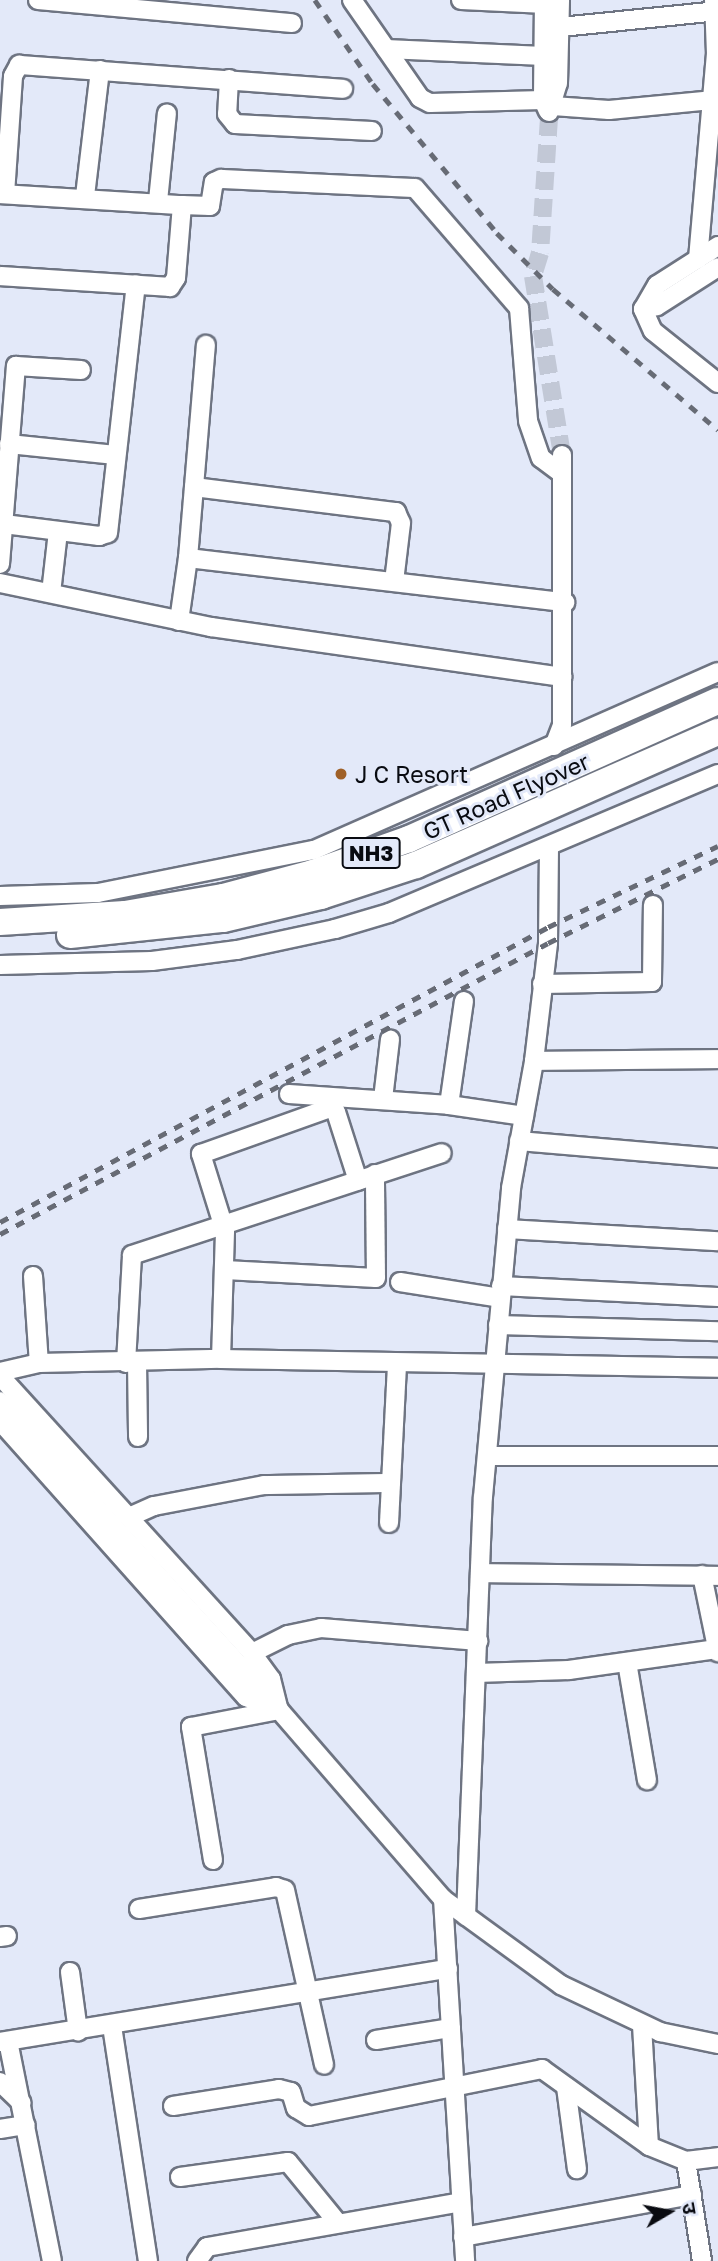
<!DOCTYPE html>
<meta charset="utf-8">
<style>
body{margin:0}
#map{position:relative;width:718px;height:2261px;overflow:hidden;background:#e3e9f9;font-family:"Golos Text","Noto Sans Devanagari",sans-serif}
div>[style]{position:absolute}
.minor-tunnel>*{height:18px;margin-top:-9px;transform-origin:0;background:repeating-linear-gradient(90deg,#c2c8d6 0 18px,transparent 0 27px)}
.roads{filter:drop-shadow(2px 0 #6e7482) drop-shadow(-2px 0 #6e7482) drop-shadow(0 2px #6e7482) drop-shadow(0 -2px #6e7482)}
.minor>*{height:18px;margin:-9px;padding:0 9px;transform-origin:9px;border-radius:9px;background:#fff}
.highway>*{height:26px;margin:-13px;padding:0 13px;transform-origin:13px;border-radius:13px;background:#fff}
.rail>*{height:4.5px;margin-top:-2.25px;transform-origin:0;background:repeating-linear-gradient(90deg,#676b75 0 9px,transparent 0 18px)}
.dots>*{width:19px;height:19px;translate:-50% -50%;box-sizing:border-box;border:4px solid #e3e9f9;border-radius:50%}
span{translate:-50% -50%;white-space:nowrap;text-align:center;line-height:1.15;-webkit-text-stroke:6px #e3e9f9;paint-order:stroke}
.shield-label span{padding:2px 5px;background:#e3e9f9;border:2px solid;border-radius:5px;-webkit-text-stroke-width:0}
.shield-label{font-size:21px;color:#090b11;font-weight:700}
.poi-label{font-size:23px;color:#090b11}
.left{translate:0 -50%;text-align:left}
.street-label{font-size:23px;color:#090b11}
.north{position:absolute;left:634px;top:2177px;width:70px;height:70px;-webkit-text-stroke:5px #e3e9f9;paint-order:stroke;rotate:80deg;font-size:19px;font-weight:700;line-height:28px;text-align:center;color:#090b11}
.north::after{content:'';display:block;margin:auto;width:24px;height:32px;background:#090b11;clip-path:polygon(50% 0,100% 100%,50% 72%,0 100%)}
</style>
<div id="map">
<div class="minor-tunnel">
<div style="left:549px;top:118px;width:135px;rotate:93.8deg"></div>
<div style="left:540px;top:253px;width:24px;rotate:107deg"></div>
<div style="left:533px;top:276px;width:181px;rotate:80.8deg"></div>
</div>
<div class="roads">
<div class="minor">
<div style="left:38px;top:0;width:255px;rotate:5.2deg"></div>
<div style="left:352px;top:0;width:119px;rotate:55.2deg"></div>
<div style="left:420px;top:98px;width:11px;rotate:27deg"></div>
<div style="left:430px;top:103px;width:113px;rotate:-1.5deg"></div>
<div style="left:461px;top:0;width:83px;rotate:2.8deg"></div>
<div style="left:544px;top:0;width:100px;rotate:90.6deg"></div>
<div style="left:543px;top:100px;width:12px;rotate:66deg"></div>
<div style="left:561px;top:27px;width:158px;rotate:-5.8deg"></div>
<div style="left:386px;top:49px;width:158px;rotate:2.5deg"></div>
<div style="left:229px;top:79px;width:35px;rotate:93deg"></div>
<div style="left:227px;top:114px;width:13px;rotate:51deg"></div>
<div style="left:235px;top:124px;width:137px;rotate:2.9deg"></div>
<div style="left:553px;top:106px;width:56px;rotate:4.1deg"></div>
<div style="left:609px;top:110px;width:103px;rotate:-5.5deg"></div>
<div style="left:549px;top:112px;width:30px;rotate:-73deg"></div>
<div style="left:558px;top:83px;width:83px;rotate:-88.6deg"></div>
<div style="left:0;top:194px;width:182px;rotate:3.5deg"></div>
<div style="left:182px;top:205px;width:73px;rotate:94.7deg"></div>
<div style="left:176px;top:278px;width:11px;rotate:124deg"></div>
<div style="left:170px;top:287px;width:170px;rotate:-176.3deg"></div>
<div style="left:5px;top:194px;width:118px;rotate:-86.1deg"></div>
<div style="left:13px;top:76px;width:13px;rotate:-61deg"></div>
<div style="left:19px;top:65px;width:325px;rotate:4.2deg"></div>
<div style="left:85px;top:196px;width:127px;rotate:-83.2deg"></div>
<div style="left:158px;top:201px;width:88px;rotate:-84.2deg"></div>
<div style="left:182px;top:205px;width:28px;rotate:2deg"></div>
<div style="left:210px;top:206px;width:24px;rotate:-81deg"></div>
<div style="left:214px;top:182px;width:8px;rotate:-23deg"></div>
<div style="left:221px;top:179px;width:194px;rotate:2.7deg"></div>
<div style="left:415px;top:188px;width:159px;rotate:49.1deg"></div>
<div style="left:519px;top:308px;width:113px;rotate:85.4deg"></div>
<div style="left:528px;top:421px;width:39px;rotate:71deg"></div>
<div style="left:541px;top:458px;width:26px;rotate:37deg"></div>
<div style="left:718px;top:246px;width:72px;rotate:147.4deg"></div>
<div style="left:657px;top:285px;width:28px;rotate:120deg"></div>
<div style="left:643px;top:309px;width:24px;rotate:66deg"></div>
<div style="left:653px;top:331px;width:83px;rotate:38.7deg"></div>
<div style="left:698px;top:259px;width:206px;rotate:-85deg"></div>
<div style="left:716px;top:54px;width:54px;rotate:-92.1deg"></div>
<div style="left:643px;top:309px;width:14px;rotate:-12deg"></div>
<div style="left:657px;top:306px;width:72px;rotate:-32.6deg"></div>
<div style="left:9px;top:444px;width:107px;rotate:5.9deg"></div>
<div style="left:194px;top:487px;width:204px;rotate:7.1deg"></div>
<div style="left:396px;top:512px;width:12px;rotate:66deg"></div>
<div style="left:401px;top:523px;width:59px;rotate:96.8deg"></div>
<div style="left:4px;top:524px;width:96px;rotate:7.2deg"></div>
<div style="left:99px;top:536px;width:9px;rotate:-18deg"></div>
<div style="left:108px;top:533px;width:250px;rotate:-83.6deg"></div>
<div style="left:188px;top:558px;width:214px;rotate:-85.2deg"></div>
<div style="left:0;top:564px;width:199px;rotate:-85.4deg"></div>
<div style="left:16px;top:366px;width:65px;rotate:3.5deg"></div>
<div style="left:0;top:583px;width:216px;rotate:11.8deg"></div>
<div style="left:211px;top:627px;width:355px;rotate:8.1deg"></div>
<div style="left:51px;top:593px;width:61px;rotate:-83.5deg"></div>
<div style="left:179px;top:621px;width:64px;rotate:-81.9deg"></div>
<div style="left:188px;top:558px;width:380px;rotate:6.7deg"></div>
<div style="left:554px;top:746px;width:22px;rotate:-69deg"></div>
<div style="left:562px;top:725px;width:270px;rotate:-90deg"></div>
<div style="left:0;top:896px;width:98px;rotate:-1.8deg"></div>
<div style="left:98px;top:893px;width:220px;rotate:-11.3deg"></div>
<div style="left:314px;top:850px;width:441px;rotate:-23.8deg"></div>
<div style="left:0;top:965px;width:152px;rotate:-1.5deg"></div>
<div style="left:152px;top:961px;width:86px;rotate:-7.4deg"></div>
<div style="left:237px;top:950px;width:100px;rotate:-12.1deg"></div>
<div style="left:335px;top:929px;width:56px;rotate:-16.5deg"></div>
<div style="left:389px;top:913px;width:357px;rotate:-22.9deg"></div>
<div style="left:542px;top:984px;width:110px;rotate:-1deg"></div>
<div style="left:652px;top:982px;width:77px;rotate:-89.3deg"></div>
<div style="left:534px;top:1061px;width:184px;rotate:-0.6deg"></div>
<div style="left:289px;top:1094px;width:160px;rotate:3.9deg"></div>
<div style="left:449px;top:1105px;width:76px;rotate:8.3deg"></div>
<div style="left:383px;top:1099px;width:60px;rotate:-83.3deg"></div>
<div style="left:449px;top:1105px;width:105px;rotate:-81.8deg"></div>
<div style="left:519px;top:1141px;width:200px;rotate:4.9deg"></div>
<div style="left:507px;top:1229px;width:211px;rotate:3.3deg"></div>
<div style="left:225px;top:1270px;width:151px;rotate:3deg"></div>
<div style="left:376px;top:1278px;width:104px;rotate:-90.6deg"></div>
<div style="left:33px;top:1276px;width:87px;rotate:86.1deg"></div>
<div style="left:400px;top:1282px;width:101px;rotate:9.1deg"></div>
<div style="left:501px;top:1286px;width:217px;rotate:2.9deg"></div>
<div style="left:498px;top:1325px;width:220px;rotate:1.6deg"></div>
<div style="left:221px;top:1359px;width:128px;rotate:-88.2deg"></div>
<div style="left:225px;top:1231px;width:81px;rotate:-107.3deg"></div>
<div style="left:201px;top:1154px;width:137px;rotate:-19.6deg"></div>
<div style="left:330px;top:1108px;width:7px;rotate:34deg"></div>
<div style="left:336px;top:1112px;width:72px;rotate:72.3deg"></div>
<div style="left:137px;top:1362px;width:75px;rotate:89.2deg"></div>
<div style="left:126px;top:1363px;width:108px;rotate:-86.8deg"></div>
<div style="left:132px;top:1255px;width:326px;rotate:-18.2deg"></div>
<div style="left:0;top:1372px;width:40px;rotate:-13deg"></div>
<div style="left:39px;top:1363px;width:182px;rotate:-1.3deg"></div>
<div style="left:221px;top:1359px;width:497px;rotate:1deg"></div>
<div style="left:0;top:1376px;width:374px;rotate:47.7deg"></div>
<div style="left:252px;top:1653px;width:32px;rotate:54deg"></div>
<div style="left:271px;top:1679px;width:29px;rotate:76deg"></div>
<div style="left:0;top:1401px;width:378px;rotate:47.8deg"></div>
<div style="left:254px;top:1681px;width:289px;rotate:49.1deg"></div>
<div style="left:443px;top:1899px;width:146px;rotate:36.1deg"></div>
<div style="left:561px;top:1985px;width:110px;rotate:25.4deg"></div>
<div style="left:660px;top:2032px;width:59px;rotate:11.7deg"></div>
<div style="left:0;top:1421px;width:370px;rotate:48.3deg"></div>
<div style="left:246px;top:1697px;width:32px;rotate:22deg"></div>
<div style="left:487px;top:1456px;width:231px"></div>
<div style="left:129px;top:1517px;width:27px;rotate:-24deg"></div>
<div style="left:154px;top:1506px;width:112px;rotate:-10.8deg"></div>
<div style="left:264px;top:1485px;width:127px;rotate:-0.9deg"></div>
<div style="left:389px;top:1523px;width:159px;rotate:-87.1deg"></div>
<div style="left:481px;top:1573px;width:237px;rotate:0.7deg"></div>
<div style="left:702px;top:1575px;width:79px;rotate:78.3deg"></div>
<div style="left:252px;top:1653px;width:40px;rotate:-26.6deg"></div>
<div style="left:288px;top:1635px;width:34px;rotate:-12deg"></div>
<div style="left:321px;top:1628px;width:158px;rotate:4.7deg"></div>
<div style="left:627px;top:1662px;width:120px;rotate:80.4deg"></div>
<div style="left:476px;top:1673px;width:93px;rotate:-1.8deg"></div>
<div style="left:569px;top:1670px;width:149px;rotate:-8.1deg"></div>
<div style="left:213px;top:1860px;width:135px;rotate:-99.4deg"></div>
<div style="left:191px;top:1727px;width:90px;rotate:-10.9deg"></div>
<div style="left:443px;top:1899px;width:363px;rotate:86.5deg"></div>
<div style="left:139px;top:1909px;width:139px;rotate:-9.1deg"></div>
<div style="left:276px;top:1887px;width:9px;rotate:18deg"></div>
<div style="left:285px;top:1890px;width:179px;rotate:77.4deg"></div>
<div style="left:466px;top:1916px;width:419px;rotate:-87.7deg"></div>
<div style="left:483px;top:1497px;width:310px;rotate:-84.8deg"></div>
<div style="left:511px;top:1188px;width:129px;rotate:-79.7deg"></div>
<div style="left:534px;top:1061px;width:119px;rotate:-83.2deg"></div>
<div style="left:548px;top:943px;width:94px;rotate:-89.4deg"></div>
<div style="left:0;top:1937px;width:7px;rotate:-8deg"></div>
<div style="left:70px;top:1972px;width:60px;rotate:82.3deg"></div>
<div style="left:642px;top:2025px;width:121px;rotate:86.7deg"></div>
<div style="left:112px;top:2026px;width:238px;rotate:81.3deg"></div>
<div style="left:376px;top:2040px;width:76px;rotate:-9.1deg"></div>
<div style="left:8px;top:2041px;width:224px;rotate:78.7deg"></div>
<div style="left:0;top:2042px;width:454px;rotate:-9.3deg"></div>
<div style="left:0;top:2082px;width:30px;rotate:44deg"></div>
<div style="left:566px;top:2087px;width:83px;rotate:82.4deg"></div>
<div style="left:173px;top:2106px;width:107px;rotate:-9.1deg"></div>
<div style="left:279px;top:2089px;width:12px;rotate:14deg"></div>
<div style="left:291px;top:2092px;width:17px;rotate:73deg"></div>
<div style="left:296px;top:2108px;width:15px;rotate:32deg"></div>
<div style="left:309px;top:2116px;width:238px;rotate:-11.4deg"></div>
<div style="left:542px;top:2069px;width:132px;rotate:35.7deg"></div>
<div style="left:649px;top:2146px;width:40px;rotate:22deg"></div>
<div style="left:686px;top:2161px;width:32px;rotate:-7deg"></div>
<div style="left:0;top:2129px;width:26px;rotate:-9deg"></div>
<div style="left:686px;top:2161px;width:101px;rotate:80.9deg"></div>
<div style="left:180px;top:2177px;width:109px;rotate:-7.9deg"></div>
<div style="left:288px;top:2162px;width:79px;rotate:50.7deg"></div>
<div style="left:463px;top:2237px;width:233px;rotate:-10.4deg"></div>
<div style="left:197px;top:2261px;width:17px;rotate:-54deg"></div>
<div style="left:207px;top:2247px;width:258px;rotate:-10deg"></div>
</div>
<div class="highway">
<div style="left:0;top:922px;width:125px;rotate:-3.7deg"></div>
<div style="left:125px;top:914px;width:99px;rotate:-9.8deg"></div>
<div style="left:223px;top:897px;width:93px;rotate:-14.9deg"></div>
<div style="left:313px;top:873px;width:102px;rotate:-19.5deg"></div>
<div style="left:409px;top:839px;width:338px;rotate:-24.1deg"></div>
<div style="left:70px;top:935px;width:154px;rotate:-6deg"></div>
<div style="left:223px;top:919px;width:101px;rotate:-13.2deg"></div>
<div style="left:321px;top:896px;width:100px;rotate:-18.1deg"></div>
<div style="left:416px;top:865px;width:330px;rotate:-23.8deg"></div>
</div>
</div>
<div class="rail">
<div style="left:315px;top:0;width:102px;rotate:55.4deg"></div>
<div style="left:373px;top:84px;width:194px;rotate:50.2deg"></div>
<div style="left:497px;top:233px;width:79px;rotate:45deg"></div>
<div style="left:553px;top:289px;width:217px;rotate:40.5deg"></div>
<div style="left:0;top:1222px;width:622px;rotate:-28.29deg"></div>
<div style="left:548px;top:927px;width:188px;rotate:-25.5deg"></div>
<div style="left:0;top:1234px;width:620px;rotate:-27.97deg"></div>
<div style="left:548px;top:943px;width:190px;rotate:-26.3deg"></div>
</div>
<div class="dots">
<div style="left:341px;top:774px;background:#9f6027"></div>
</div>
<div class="shield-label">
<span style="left:371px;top:853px">NH3</span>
</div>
<div class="poi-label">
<span class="left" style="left:355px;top:774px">J C Resort</span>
</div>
<div class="street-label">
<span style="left:506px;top:796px;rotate:-24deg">GT Road Flyover</span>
</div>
<div class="north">उ</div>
</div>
